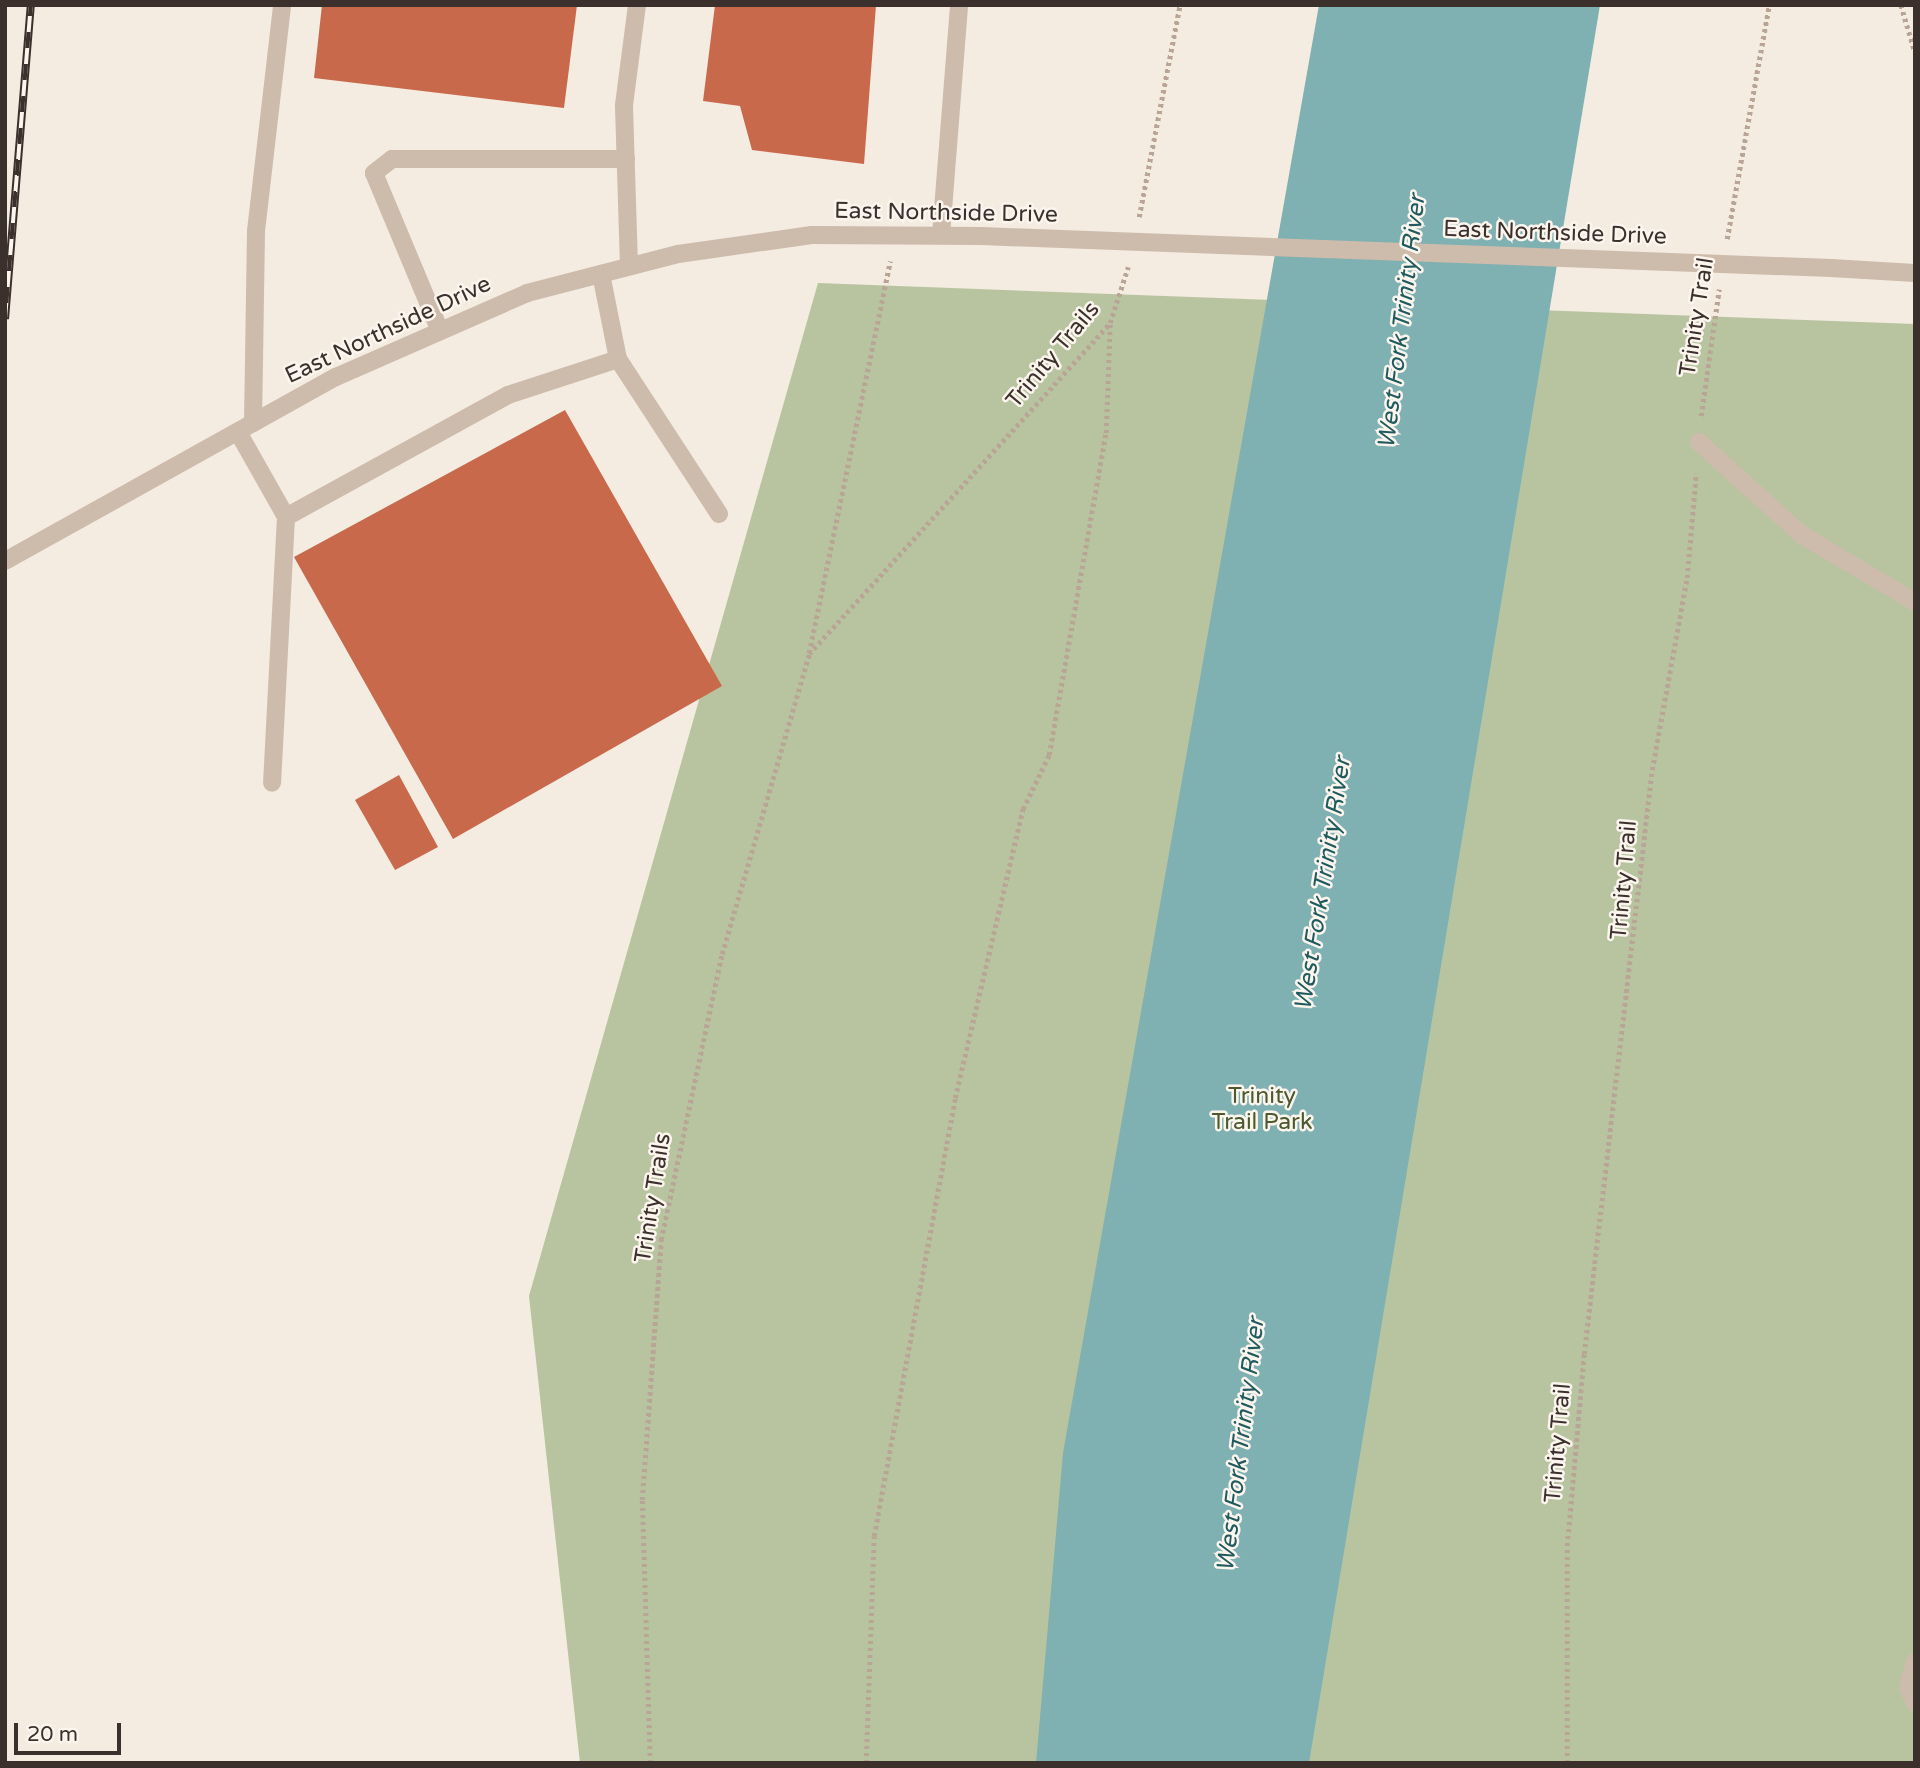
<!DOCTYPE html>
<style>
body{margin:0}
#map{position:relative;width:1920px;height:1768px;overflow:hidden;background:#f4ebe1;font-family:"Varela Round",sans-serif}
div>[style]{position:absolute}
.green>*{inset:0;background:#b8c4a0}
.water>*{inset:0;background:#7fb0b2}
.building>*{inset:0;background:#c8694b}
.path>*{height:4.5px;margin-top:-2.25px;transform-origin:0;background:repeating-linear-gradient(90deg,#b9a596 0 3.5px,transparent 0 7px)}
.service>*{height:18px;margin:-9px;padding:0 9px;transform-origin:9px;border-radius:9px;background:#cdbbac}
.minor>*{height:18px;margin:-9px;padding:0 9px;transform-origin:9px;border-radius:9px;background:#cdbbac}
.tertiary>*{height:18px;margin:-9px;padding:0 9px;transform-origin:9px;border-radius:9px;background:#cdbbac}
.rail>*{height:8px;margin-top:-4px;transform-origin:0;background:repeating-linear-gradient(90deg,#fbf5ee 0 16px,#3b302b 0 32px);box-sizing:border-box;border-block:2px solid #3b302b}
.tertiary-bridge>*{height:18px;margin:-9px;padding:0 9px;transform-origin:9px;border-radius:9px;background:#cdbbac}
span{translate:-50% -50%;white-space:nowrap;text-align:center;line-height:1.15;-webkit-text-stroke:5px #fbf5ee;paint-order:stroke}
.street-label{font-size:23px;color:#3b302b}
.park-label{font-size:23px;color:#4a5a2e}
.water-label{font-size:24px;color:#1f5a5e;font-style:italic}
.frame{position:absolute;inset:0;border:7px solid #3b302b;pointer-events:none}
.scale{position:absolute;left:14px;top:1723px;width:107px;height:32px;box-sizing:border-box;border:4px solid #3b302b;border-top:0;padding-left:9px;font-size:21px;line-height:24px;white-space:nowrap;color:#3b302b;-webkit-text-stroke:5px #fbf5ee;paint-order:stroke}
</style>
<div id="map">
<div class="green">
<div style="clip-path:polygon(818px 283px,1915px 324px,1915px 1763px,580px 1763px,529px 1296px)"></div>
</div>
<div class="water">
<div style="clip-path:polygon(1319px 5px,1600px 5px,1309px 1763px,1036px 1763px,1063px 1453px)"></div>
</div>
<div class="building">
<div style="clip-path:polygon(322px 5px,577px 5px,564px 108px,314px 78px)"></div>
<div style="clip-path:polygon(715px 5px,876px 5px,864px 164px,752px 150px,740px 106px,703px 101px)"></div>
<div style="clip-path:polygon(565px 410px,722px 686px,453px 839px,294px 557px)"></div>
<div style="clip-path:polygon(399px 775px,438px 847px,395px 870px,355px 800px)"></div>
</div>
<div class="path">
<div style="left:1901px;top:5px;width:49px;rotate:73.4deg"></div>
<div style="left:1139px;top:217px;width:216px;rotate:-79.1deg"></div>
<div style="left:1727px;top:239px;width:238px;rotate:-79.8deg"></div>
<div style="left:1701px;top:416px;width:128px;rotate:-81.9deg"></div>
<div style="left:809px;top:653px;width:400px;rotate:-78.3deg"></div>
<div style="left:650px;top:1763px;width:263px;rotate:-91.7deg"></div>
<div style="left:642px;top:1500px;width:261px;rotate:-85.8deg"></div>
<div style="left:661px;top:1240px;width:292px;rotate:-78deg"></div>
<div style="left:722px;top:954px;width:312px;rotate:-73.8deg"></div>
<div style="left:809px;top:654px;width:447px;rotate:-47.7deg"></div>
<div style="left:1110px;top:323px;width:59px;rotate:-72.2deg"></div>
<div style="left:866px;top:1763px;width:227px;rotate:-88deg"></div>
<div style="left:874px;top:1536px;width:445px;rotate:-79.5deg"></div>
<div style="left:955px;top:1098px;width:297px;rotate:-76.8deg"></div>
<div style="left:1023px;top:809px;width:60px;rotate:-64.3deg"></div>
<div style="left:1049px;top:755px;width:327px;rotate:-80deg"></div>
<div style="left:1106px;top:433px;width:109px;rotate:-87.9deg"></div>
<div style="left:1567px;top:1763px;width:217px;rotate:-90deg"></div>
<div style="left:1567px;top:1546px;width:193px;rotate:-84.9deg"></div>
<div style="left:1584px;top:1354px;width:588px;rotate:-83.36deg"></div>
<div style="left:1652px;top:770px;width:195px;rotate:-79.7deg"></div>
<div style="left:1687px;top:578px;width:105px;rotate:-85.1deg"></div>
</div>
<div class="service">
<div style="left:941px;top:235px;width:231px;rotate:-85.5deg"></div>
<div style="left:629px;top:266px;width:161px;rotate:-91.8deg"></div>
<div style="left:624px;top:105px;width:101px;rotate:-82.6deg"></div>
<div style="left:601px;top:274px;width:87px;rotate:78.7deg"></div>
<div style="left:618px;top:359px;width:185px;rotate:56.9deg"></div>
<div style="left:440px;top:331px;width:171px;rotate:-112.7deg"></div>
<div style="left:374px;top:173px;width:23px;rotate:-38deg"></div>
<div style="left:392px;top:159px;width:234px"></div>
<div style="left:253px;top:423px;width:192px;rotate:-89.1deg"></div>
<div style="left:256px;top:231px;width:227px;rotate:-83.4deg"></div>
<div style="left:238px;top:432px;width:98px;rotate:60.5deg"></div>
<div style="left:286px;top:517px;width:266px;rotate:93deg"></div>
<div style="left:286px;top:517px;width:253px;rotate:-28.8deg"></div>
<div style="left:508px;top:395px;width:116px;rotate:-18.1deg"></div>
<div style="left:1915px;top:1662px;width:26px;rotate:106deg"></div>
<div style="left:1908px;top:1687px;width:17px;rotate:66deg"></div>
</div>
<div class="minor">
<div style="left:1699px;top:442px;width:139px;rotate:42.1deg"></div>
<div style="left:1802px;top:535px;width:131px;rotate:30.7deg"></div>
</div>
<div class="tertiary">
<div style="left:1831px;top:268px;width:84px;rotate:3.4deg"></div>
<div style="left:5px;top:561px;width:379px;rotate:-29.1deg"></div>
<div style="left:336px;top:377px;width:209px;rotate:-23.7deg"></div>
<div style="left:527px;top:293px;width:156px;rotate:-14.5deg"></div>
<div style="left:678px;top:254px;width:135px;rotate:-8.1deg"></div>
<div style="left:812px;top:235px;width:169px;rotate:0.3deg"></div>
</div>
<div class="rail">
<div style="left:5px;top:319px;width:315px;rotate:-85.3deg"></div>
</div>
<div class="tertiary-bridge">
<div style="left:981px;top:236px;width:851px;rotate:2.16deg"></div>
</div>
<div class="street-label">
<span style="left:946px;top:213px;rotate:1deg">East Northside Drive</span>
<span style="left:1555px;top:233px;rotate:2deg">East Northside Drive</span>
<span style="left:1697px;top:317px;rotate:-81deg">Trinity Trail</span>
<span style="left:388px;top:330px;rotate:-25deg">East Northside Drive</span>
<span style="left:1053px;top:355px;rotate:-50deg">Trinity Trails</span>
<span style="left:1624px;top:880px;rotate:-85deg">Trinity Trail</span>
<span style="left:653px;top:1198px;rotate:-81deg">Trinity Trails</span>
<span style="left:1558px;top:1443px;rotate:-85deg">Trinity Trail</span>
</div>
<div class="park-label">
<span style="left:1262px;top:1109px">Trinity<br>Trail Park</span>
</div>
<div class="water-label">
<span style="left:1402px;top:322px;rotate:-83deg">West Fork Trinity River</span>
<span style="left:1323px;top:884px;rotate:-81deg">West Fork Trinity River</span>
<span style="left:1241px;top:1445px;rotate:-83deg">West Fork Trinity River</span>
</div>
<div class="frame"></div>
<div class="scale">20 m</div>
</div>
